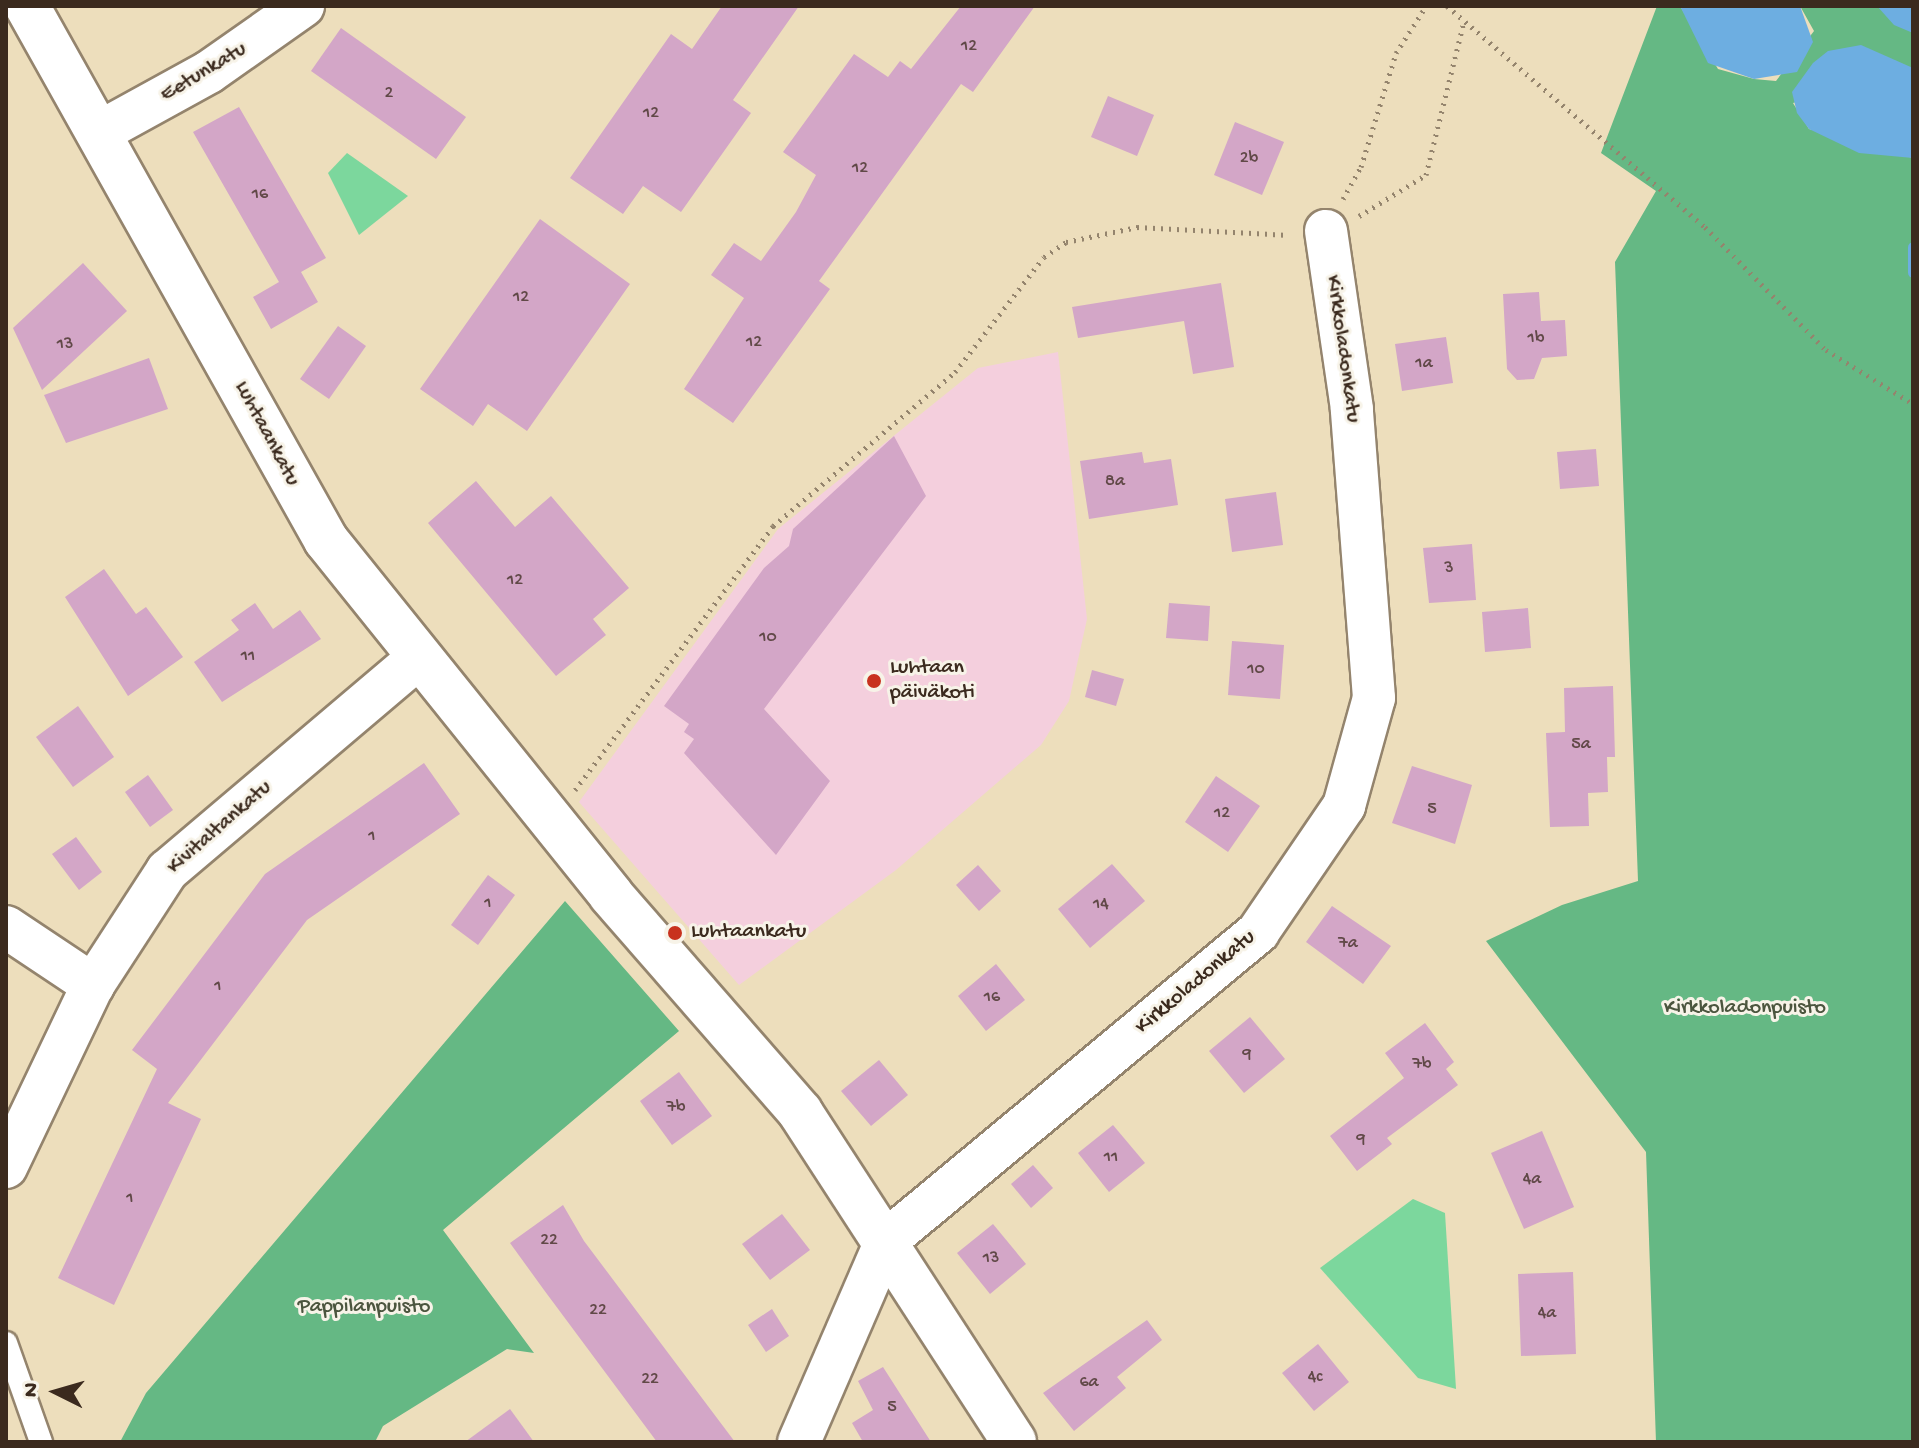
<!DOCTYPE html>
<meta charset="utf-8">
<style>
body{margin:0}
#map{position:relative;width:1919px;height:1448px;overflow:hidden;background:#eddebc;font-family:"Gochi Hand",sans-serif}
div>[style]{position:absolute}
.built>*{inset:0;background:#f4cfdd}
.green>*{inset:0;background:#7cd79d}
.forest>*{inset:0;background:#65b884}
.water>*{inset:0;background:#6daee1}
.stream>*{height:11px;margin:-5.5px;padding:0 5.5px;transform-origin:5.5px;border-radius:5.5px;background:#6daee1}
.building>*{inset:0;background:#d3a6c7}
.path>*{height:5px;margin-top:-2.5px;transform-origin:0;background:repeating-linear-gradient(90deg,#94846d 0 2px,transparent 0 8px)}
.roads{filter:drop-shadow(2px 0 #94846d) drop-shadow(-2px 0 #94846d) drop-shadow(0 2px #94846d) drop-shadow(0 -2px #94846d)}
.service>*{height:22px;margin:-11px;padding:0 11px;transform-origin:11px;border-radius:11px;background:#fff}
.minor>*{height:42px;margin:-21px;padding:0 21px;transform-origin:21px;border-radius:21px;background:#fff}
.tertiary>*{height:44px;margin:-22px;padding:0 22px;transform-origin:22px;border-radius:22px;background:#fff}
.dots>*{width:22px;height:22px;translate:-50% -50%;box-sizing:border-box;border:4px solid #f7f3e8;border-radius:50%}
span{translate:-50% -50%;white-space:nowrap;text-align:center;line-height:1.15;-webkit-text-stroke:6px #f7f3e8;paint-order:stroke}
.number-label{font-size:18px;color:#614948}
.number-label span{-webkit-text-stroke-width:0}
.street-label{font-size:22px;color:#3b2a1e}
.poi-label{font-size:22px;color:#3b2a1e}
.left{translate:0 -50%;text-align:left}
.park-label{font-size:22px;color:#4b553e}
.frame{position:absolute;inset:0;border:8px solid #3b2a1e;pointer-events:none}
.north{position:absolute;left:16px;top:1352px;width:80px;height:80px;-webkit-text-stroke:6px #f7f3e8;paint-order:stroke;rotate:275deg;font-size:22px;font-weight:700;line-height:32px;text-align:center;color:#3b2a1e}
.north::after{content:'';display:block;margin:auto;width:28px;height:36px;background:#3b2a1e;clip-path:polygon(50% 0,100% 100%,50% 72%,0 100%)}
</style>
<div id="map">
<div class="built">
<div style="clip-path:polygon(1058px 352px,1087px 619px,1069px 701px,1041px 745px,896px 870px,739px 985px,579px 802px,778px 529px,978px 368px)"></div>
</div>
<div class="green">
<div style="clip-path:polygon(347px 153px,408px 196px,359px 235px,328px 173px)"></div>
<div style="clip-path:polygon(1413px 1199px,1445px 1213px,1456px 1389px,1418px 1378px,1320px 1268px)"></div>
</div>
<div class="forest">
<div style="clip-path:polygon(1657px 6px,1680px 6px,1718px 69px,1754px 79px,1776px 81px,1814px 31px,1800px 6px,1877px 6px,1913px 33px,1913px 68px,1793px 103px,1809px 129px,1913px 158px,1913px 1442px,1656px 1442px,1646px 1152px,1486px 941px,1562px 905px,1638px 881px,1615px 262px,1656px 191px,1601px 153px)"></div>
<div style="clip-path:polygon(565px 901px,679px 1031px,443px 1230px,534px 1353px,507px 1349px,383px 1426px,375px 1442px,120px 1442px,146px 1393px)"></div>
</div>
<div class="water">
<div style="clip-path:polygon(1680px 6px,1800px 6px,1813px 42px,1797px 72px,1754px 79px,1708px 63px)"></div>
<div style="clip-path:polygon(1877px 6px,1913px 6px,1913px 33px,1894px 25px)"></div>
<div style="clip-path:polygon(1861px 45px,1913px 68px,1913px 158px,1859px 153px,1809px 129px,1797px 113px,1792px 92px,1813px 63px,1828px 51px)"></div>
</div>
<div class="stream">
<div style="left:1913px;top:247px;width:25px;rotate:90deg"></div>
</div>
<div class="building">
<div style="clip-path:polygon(722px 6px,799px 6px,733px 100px,751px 113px,681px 212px,643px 186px,623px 214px,570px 178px,671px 34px,692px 49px)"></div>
<div style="clip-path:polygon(961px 6px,1035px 6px,973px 92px,961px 84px,819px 281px,830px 289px,733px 423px,684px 389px,744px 298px,711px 275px,734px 243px,761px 261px,796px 212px,816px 175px,783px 152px,854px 54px,888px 77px,900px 61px,911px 69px)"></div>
<div style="clip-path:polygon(341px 28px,466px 117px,436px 159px,311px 71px)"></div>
<div style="clip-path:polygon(1108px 96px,1154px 115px,1137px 156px,1091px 137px)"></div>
<div style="clip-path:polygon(239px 107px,326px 258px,301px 272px,318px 302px,271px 329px,253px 297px,279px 282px,193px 132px)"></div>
<div style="clip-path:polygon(1235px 122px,1284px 142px,1262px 195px,1214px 175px)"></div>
<div style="clip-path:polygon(540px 219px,630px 284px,527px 431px,488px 404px,473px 426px,420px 389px)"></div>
<div style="clip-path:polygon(83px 263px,127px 311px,42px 390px,13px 328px)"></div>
<div style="clip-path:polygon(1221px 283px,1234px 367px,1193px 374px,1184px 321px,1078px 338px,1072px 307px)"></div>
<div style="clip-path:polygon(1539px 292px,1541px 321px,1565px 320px,1567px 356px,1542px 358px,1534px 379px,1517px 380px,1507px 369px,1503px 294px)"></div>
<div style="clip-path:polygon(338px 326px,366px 346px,329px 399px,300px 379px)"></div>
<div style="clip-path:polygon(1446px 337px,1453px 383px,1402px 391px,1395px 344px)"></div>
<div style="clip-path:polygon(149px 358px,168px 409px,66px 443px,44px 395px)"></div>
<div style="clip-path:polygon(894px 436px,926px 496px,764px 709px,830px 781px,776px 855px,684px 753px,694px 739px,684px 732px,689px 724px,664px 706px,764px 568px,789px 546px,793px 529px)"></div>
<div style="clip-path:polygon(1596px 449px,1599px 486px,1560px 489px,1557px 452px)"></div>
<div style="clip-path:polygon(1142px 452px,1144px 463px,1171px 459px,1178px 505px,1089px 519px,1080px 461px)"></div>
<div style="clip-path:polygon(476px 481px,515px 527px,551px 496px,629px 588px,593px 619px,606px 635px,556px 676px,428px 523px)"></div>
<div style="clip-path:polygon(1276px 492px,1283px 545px,1232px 552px,1225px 499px)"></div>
<div style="clip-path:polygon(1472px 544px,1476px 600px,1429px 603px,1423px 548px)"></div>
<div style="clip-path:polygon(104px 569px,136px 614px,146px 607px,183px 657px,128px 696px,65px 597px)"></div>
<div style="clip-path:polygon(255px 603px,273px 629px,300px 610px,321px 639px,222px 702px,194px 662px,239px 630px,231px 620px)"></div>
<div style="clip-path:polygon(1169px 603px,1210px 606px,1208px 641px,1166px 638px)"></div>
<div style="clip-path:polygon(1528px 608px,1531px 648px,1485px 652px,1482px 612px)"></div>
<div style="clip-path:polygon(1232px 641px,1284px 645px,1280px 699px,1228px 695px)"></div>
<div style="clip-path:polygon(1092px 670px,1124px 679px,1116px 706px,1085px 697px)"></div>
<div style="clip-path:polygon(1613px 686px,1615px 757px,1607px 757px,1608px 792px,1588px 793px,1589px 826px,1550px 827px,1546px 733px,1565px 732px,1564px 688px)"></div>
<div style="clip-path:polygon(78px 706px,114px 757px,73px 787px,36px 737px)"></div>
<div style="clip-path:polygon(424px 763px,460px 814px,307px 920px,168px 1103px,201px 1119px,114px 1305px,58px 1278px,157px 1069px,132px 1050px,265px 874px)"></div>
<div style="clip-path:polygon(1412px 766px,1472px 785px,1455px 844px,1392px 823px)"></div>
<div style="clip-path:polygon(148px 775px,173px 810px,150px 827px,125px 792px)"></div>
<div style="clip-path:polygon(1216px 776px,1260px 806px,1228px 852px,1185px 822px)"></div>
<div style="clip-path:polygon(76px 837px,102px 872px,79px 890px,52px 854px)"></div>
<div style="clip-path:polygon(1112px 864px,1145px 901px,1090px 948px,1058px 909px)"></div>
<div style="clip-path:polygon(978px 865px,1001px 891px,979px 911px,956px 885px)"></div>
<div style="clip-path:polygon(488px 875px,515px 895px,478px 945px,451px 925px)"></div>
<div style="clip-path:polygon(1332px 906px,1391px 946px,1363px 984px,1306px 942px)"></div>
<div style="clip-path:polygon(996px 964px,1025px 1000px,986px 1031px,958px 996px)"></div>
<div style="clip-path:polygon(1250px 1017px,1285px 1059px,1244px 1093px,1209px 1051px)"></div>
<div style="clip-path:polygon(1425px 1023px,1454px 1062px,1446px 1069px,1458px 1085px,1387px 1138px,1392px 1144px,1357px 1171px,1330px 1136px,1404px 1078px,1385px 1053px)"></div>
<div style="clip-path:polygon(879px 1060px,908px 1095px,871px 1126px,841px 1091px)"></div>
<div style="clip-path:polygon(679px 1072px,712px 1116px,672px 1145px,640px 1101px)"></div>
<div style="clip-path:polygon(1113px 1125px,1145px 1163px,1109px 1192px,1078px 1153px)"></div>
<div style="clip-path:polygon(1542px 1131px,1574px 1207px,1524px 1229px,1491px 1153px)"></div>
<div style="clip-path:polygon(1033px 1165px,1053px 1188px,1031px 1208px,1011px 1184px)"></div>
<div style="clip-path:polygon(563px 1205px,584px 1241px,735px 1442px,657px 1442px,544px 1290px,510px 1243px)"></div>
<div style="clip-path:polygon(782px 1214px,810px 1250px,770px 1280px,742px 1244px)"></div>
<div style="clip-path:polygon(993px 1224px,1026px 1264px,990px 1294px,957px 1253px)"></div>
<div style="clip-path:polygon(1573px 1272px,1576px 1354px,1521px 1356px,1518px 1274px)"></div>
<div style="clip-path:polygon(772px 1309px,789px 1336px,766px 1352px,748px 1325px)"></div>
<div style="clip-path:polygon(1147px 1320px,1162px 1340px,1117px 1377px,1126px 1388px,1074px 1431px,1043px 1393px)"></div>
<div style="clip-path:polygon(1318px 1344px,1349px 1382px,1314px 1411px,1282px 1373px)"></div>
<div style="clip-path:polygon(883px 1367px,931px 1442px,863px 1442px,852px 1423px,873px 1410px,858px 1381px)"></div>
<div style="clip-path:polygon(510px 1409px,534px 1442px,465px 1442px)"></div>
</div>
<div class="path">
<div style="left:1447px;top:6px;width:340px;rotate:40.6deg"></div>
<div style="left:1705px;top:227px;width:173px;rotate:45.5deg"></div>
<div style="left:1826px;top:350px;width:102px;rotate:31.8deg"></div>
<div style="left:1343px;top:199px;width:37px;rotate:-61deg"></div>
<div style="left:1361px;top:167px;width:119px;rotate:-72.9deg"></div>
<div style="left:1396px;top:53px;width:56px;rotate:-57.4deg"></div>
<div style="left:1359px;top:216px;width:79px;rotate:-31.5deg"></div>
<div style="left:1426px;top:175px;width:159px;rotate:-76.1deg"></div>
<div style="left:575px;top:790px;width:330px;rotate:-53.1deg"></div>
<div style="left:773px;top:526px;width:238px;rotate:-40.2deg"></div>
<div style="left:955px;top:372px;width:145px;rotate:-52.3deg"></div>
<div style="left:1044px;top:257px;width:27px;rotate:-34deg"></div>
<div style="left:1066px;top:242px;width:73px;rotate:-11.9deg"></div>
<div style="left:1137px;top:227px;width:152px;rotate:3deg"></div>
</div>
<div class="roads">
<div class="service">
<div style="left:6px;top:1343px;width:105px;rotate:70.5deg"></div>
</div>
<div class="minor">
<div style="left:100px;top:132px;width:124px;rotate:-28.8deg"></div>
<div style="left:209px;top:72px;width:115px;rotate:-35.1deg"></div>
<div style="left:6px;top:927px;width:105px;rotate:33.7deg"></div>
<div style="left:6px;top:1167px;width:202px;rotate:-64.5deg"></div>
<div style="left:93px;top:985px;width:136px;rotate:-57deg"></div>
<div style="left:167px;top:871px;width:329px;rotate:-40.3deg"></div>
<div style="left:799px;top:1442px;width:219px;rotate:-66.6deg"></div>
<div style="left:886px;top:1241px;width:484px;rotate:-39.7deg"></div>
<div style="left:1258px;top:932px;width:153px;rotate:-55.7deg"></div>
<div style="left:1344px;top:806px;width:112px;rotate:-74.5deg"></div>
<div style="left:1374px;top:698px;width:290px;rotate:-94.4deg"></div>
<div style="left:1352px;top:409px;width:180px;rotate:-98.3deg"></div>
</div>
<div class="tertiary">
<div style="left:27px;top:6px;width:612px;rotate:60.75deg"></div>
<div style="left:326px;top:540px;width:455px;rotate:51.2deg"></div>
<div style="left:611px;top:895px;width:288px;rotate:48.9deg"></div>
<div style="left:800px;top:1112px;width:393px;rotate:57deg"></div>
</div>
</div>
<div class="dots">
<div style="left:874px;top:681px;background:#c8321e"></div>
<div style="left:675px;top:933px;background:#c8321e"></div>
</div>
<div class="number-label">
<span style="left:969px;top:47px">12</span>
<span style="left:389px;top:94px">2</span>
<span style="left:651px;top:114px">12</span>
<span style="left:1249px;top:159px">2b</span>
<span style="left:860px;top:169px">12</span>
<span style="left:260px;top:195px">16</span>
<span style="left:521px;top:298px">12</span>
<span style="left:1536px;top:339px">1b</span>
<span style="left:754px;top:343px">12</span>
<span style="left:65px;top:345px">13</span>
<span style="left:1424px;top:364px">1a</span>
<span style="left:1115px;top:482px">8a</span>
<span style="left:1449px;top:569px">3</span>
<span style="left:515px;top:581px">12</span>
<span style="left:768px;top:638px">10</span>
<span style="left:248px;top:657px">11</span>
<span style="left:1256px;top:670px">10</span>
<span style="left:1581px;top:745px">5a</span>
<span style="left:1432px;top:810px">5</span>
<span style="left:1222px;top:814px">12</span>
<span style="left:372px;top:837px">1</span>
<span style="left:488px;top:904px">1</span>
<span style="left:1101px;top:905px">14</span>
<span style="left:1348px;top:944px">7a</span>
<span style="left:218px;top:987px">1</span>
<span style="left:992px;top:998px">16</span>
<span style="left:1247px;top:1055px">9</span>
<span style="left:1422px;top:1065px">7b</span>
<span style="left:676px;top:1108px">7b</span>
<span style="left:1361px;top:1140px">9</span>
<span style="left:1111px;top:1158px">11</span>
<span style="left:1532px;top:1180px">4a</span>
<span style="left:130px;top:1199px">1</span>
<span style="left:549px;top:1241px">22</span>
<span style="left:991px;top:1259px">13</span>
<span style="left:598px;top:1311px">22</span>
<span style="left:1547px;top:1314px">4a</span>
<span style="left:1315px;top:1378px">4c</span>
<span style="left:650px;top:1380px">22</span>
<span style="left:1089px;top:1383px">6a</span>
<span style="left:892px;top:1408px">5</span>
</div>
<div class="street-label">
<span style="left:204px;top:73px;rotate:-31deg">Eetunkatu</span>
<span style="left:1342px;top:349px;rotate:82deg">Kirkkoladonkatu</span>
<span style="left:266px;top:434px;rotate:62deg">Luhtaankatu</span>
<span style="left:220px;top:828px;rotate:-41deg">Kivitaltankatu</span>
<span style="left:1196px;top:983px;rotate:-40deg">Kirkkoladonkatu</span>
</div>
<div class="poi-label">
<span class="left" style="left:890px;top:681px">Luhtaan<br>päiväkoti</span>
<span class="left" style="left:691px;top:933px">Luhtaankatu</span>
</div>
<div class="park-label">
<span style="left:1745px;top:1009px">Kirkkoladonpuisto</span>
<span style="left:364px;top:1308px">Pappilanpuisto</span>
</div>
<div class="frame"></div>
<div class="north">N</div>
</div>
